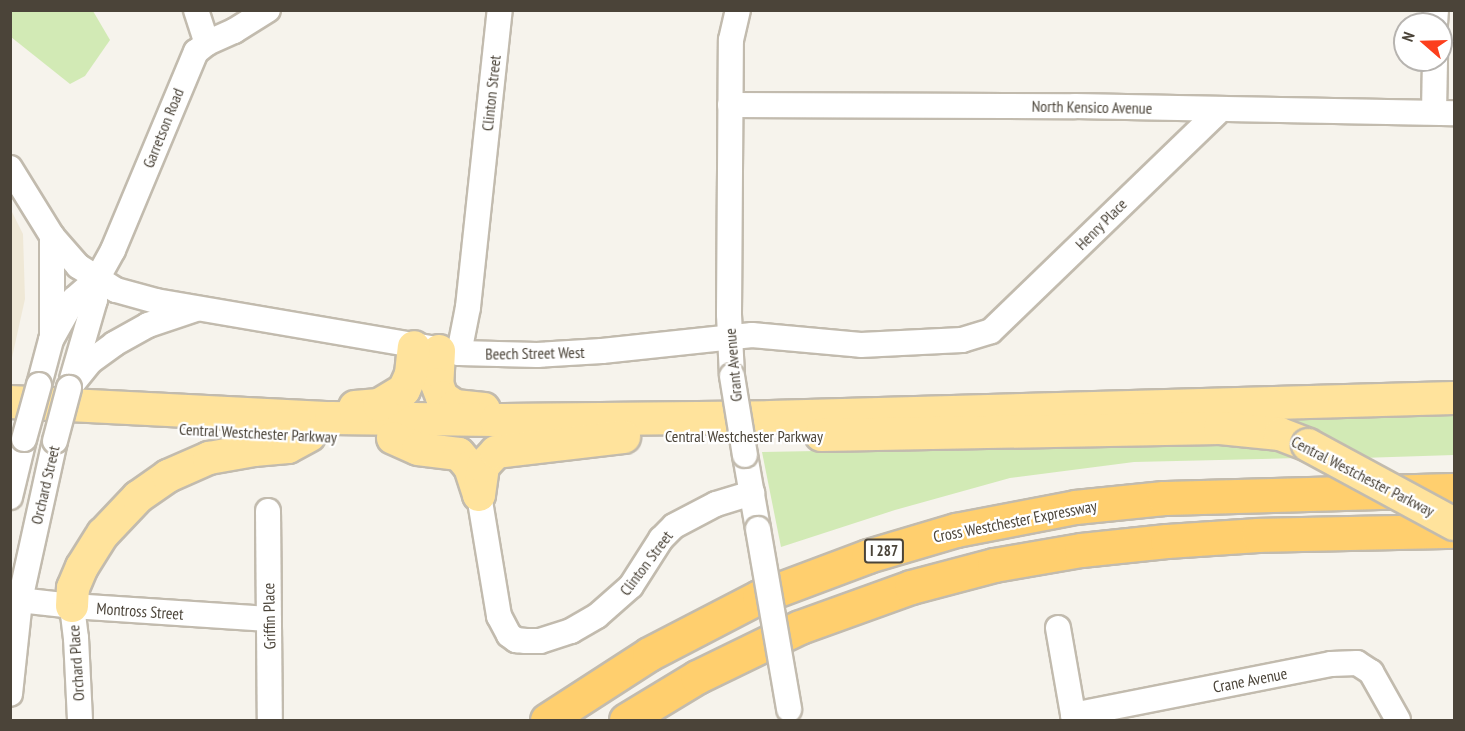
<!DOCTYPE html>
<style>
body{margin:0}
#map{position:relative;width:1465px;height:731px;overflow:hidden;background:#f6f3ec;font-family:"PT Sans Narrow",sans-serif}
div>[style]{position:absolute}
.education>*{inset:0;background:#efe8d6}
.green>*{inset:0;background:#d2eab5}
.roads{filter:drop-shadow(2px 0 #c2bbae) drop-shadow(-2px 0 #c2bbae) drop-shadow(0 2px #c2bbae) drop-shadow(0 -2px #c2bbae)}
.minor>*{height:24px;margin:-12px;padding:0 12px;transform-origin:12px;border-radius:12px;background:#fff}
.major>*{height:32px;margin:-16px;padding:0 16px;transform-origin:16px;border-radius:16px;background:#ffe39c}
.highway>*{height:33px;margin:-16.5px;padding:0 16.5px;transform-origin:16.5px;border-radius:16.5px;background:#ffcf6e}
.bridges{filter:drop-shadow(2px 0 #c2bbae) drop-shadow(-2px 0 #c2bbae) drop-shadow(0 2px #c2bbae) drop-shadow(0 -2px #c2bbae)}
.minor-bridge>*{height:24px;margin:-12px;padding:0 12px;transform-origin:12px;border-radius:12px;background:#fff}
.major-bridge>*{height:32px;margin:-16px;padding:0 16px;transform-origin:16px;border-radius:16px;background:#ffe39c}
span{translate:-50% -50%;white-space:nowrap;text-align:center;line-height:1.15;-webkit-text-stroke:4.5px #fff;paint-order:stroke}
.shield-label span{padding:2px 4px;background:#fff;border:2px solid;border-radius:4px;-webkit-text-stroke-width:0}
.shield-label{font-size:15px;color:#4b4439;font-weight:700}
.street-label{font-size:16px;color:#4b4439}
.frame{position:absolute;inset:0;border:12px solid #4b4439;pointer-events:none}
.north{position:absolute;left:1393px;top:12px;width:60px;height:60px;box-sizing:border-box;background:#fff;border:2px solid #b7b4b0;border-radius:50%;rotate:290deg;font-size:16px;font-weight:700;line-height:24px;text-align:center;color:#4b4439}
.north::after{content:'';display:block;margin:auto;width:21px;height:27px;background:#fc3f1d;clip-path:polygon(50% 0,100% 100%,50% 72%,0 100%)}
</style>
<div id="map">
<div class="education">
<div style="clip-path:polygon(11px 210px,23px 234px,25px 299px,11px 362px)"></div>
</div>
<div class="green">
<div style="clip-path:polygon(10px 11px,93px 11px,110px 40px,85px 76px,70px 84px,11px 37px)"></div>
<div style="clip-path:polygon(1454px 410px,1454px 455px,1361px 458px,1248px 415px)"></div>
<div style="clip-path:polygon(1237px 443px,1280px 449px,1299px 458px,1134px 462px,1010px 478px,895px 510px,781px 547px,762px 452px)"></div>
</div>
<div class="roads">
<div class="minor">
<div style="left:196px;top:10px;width:35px;rotate:72deg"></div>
<div style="left:1435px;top:24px;width:14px;rotate:-86deg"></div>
<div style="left:730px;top:105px;width:345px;rotate:0.2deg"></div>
<div style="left:1075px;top:106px;width:379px;rotate:1.1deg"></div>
<div style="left:1434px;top:112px;width:52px;rotate:-88.9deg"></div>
<div style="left:10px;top:168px;width:80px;rotate:58.3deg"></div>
<div style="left:52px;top:236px;width:40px;rotate:49deg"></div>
<div style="left:78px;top:266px;width:45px;rotate:32.3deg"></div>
<div style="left:116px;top:290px;width:41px;rotate:15.4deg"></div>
<div style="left:156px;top:301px;width:307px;rotate:9.7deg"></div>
<div style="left:459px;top:353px;width:78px;rotate:1.5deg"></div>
<div style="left:537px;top:355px;width:65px;rotate:-3.5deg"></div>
<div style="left:602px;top:351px;width:151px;rotate:-6.1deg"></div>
<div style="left:752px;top:335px;width:109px;rotate:5.2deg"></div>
<div style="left:861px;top:345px;width:101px;rotate:-2.8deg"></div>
<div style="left:962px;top:340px;width:30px;rotate:-17deg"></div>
<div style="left:991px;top:331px;width:318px;rotate:-44deg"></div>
<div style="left:52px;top:336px;width:100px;rotate:-90deg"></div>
<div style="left:459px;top:353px;width:47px;rotate:-78.9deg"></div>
<div style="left:468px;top:307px;width:299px;rotate:-83.9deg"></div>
<div style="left:732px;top:376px;width:62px;rotate:-92.8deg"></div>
<div style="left:729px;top:314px;width:274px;rotate:-89.6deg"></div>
<div style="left:731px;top:40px;width:31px;rotate:-77deg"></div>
<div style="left:72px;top:379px;width:82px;rotate:-73.8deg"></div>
<div style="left:95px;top:300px;width:21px;rotate:-85deg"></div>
<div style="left:39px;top:385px;width:47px;rotate:-75.1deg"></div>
<div style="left:51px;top:340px;width:47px;rotate:-60.7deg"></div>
<div style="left:74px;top:299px;width:30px;rotate:-41deg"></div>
<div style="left:97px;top:279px;width:33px;rotate:-61deg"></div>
<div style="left:113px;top:250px;width:215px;rotate:-67.3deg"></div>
<div style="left:196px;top:52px;width:14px;rotate:-39deg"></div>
<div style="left:207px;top:43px;width:30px;rotate:-24deg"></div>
<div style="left:234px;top:31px;width:40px;rotate:-32deg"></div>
<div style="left:69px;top:388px;width:35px;rotate:-51deg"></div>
<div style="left:91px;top:361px;width:29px;rotate:-36deg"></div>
<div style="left:114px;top:344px;width:39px;rotate:-29deg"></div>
<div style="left:148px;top:325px;width:51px;rotate:-18.4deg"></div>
<div style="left:745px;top:455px;width:75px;rotate:80deg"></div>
<div style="left:479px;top:495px;width:123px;rotate:80.6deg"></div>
<div style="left:499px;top:616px;width:21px;rotate:62deg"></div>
<div style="left:509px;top:635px;width:9px;rotate:36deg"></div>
<div style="left:516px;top:640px;width:10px;rotate:6deg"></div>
<div style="left:526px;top:641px;width:14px"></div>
<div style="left:540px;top:641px;width:33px;rotate:-18deg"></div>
<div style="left:571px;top:631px;width:30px;rotate:-30deg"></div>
<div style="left:597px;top:616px;width:45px;rotate:-41.4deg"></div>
<div style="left:631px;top:586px;width:56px;rotate:-57.4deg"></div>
<div style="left:661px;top:539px;width:18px;rotate:-45deg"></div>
<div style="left:674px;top:526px;width:47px;rotate:-27.6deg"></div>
<div style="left:716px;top:504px;width:38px;rotate:-17deg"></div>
<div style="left:10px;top:497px;width:60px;rotate:-76.4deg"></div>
<div style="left:268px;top:511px;width:209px;rotate:89.5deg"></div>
<div style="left:10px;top:599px;width:62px;rotate:6.4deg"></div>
<div style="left:72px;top:606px;width:197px;rotate:3.8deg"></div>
<div style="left:72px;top:606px;width:32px;rotate:83deg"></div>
<div style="left:76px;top:638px;width:82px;rotate:87.2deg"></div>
<div style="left:1058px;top:628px;width:93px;rotate:80.1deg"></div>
<div style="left:10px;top:694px;width:95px;rotate:-83.9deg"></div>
<div style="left:20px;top:600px;width:163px;rotate:-77.6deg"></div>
<div style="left:1073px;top:715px;width:263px;rotate:-11.2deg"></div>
<div style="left:1331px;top:664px;width:26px;rotate:-2deg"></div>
<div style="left:1357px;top:663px;width:17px;rotate:33deg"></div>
<div style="left:1371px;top:672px;width:55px;rotate:60.6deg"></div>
</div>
<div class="major">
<div style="left:439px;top:351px;width:33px;rotate:93deg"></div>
<div style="left:437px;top:384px;width:14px;rotate:69deg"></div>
<div style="left:442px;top:397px;width:16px;rotate:35deg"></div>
<div style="left:455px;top:406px;width:29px;rotate:6deg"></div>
<div style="left:10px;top:402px;width:321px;rotate:2.9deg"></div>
<div style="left:331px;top:418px;width:165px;rotate:0.7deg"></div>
<div style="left:496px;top:420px;width:274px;rotate:-0.6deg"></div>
<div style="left:770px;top:417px;width:684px;rotate:-1.59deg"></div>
<div style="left:355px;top:407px;width:24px;rotate:-5deg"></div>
<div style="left:379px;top:405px;width:29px;rotate:-31deg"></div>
<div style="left:404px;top:390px;width:17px;rotate:-66deg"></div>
<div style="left:411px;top:374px;width:27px;rotate:-84deg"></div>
<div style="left:821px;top:435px;width:399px;rotate:-1deg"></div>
<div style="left:1220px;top:428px;width:60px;rotate:5.7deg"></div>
<div style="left:1280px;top:434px;width:30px;rotate:21deg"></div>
<div style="left:393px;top:438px;width:27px;rotate:24deg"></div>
<div style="left:418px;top:449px;width:41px;rotate:7deg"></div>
<div style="left:459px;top:454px;width:17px;rotate:50deg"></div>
<div style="left:470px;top:467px;width:29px;rotate:72deg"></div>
<div style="left:479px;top:495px;width:29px;rotate:-82deg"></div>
<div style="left:483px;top:466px;width:19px;rotate:-47deg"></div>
<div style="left:496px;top:452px;width:129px;rotate:-6.7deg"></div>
<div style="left:72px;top:606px;width:18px;rotate:-87deg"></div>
<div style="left:73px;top:588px;width:23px;rotate:-67deg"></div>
<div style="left:82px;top:567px;width:39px;rotate:-58deg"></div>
<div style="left:103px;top:534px;width:51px;rotate:-46.6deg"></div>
<div style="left:138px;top:497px;width:37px;rotate:-35deg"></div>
<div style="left:168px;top:476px;width:45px;rotate:-23.7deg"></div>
<div style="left:209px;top:458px;width:46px;rotate:-10.1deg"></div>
<div style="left:254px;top:450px;width:34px;rotate:-5deg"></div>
<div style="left:288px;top:447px;width:24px;rotate:-28deg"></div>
</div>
<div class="highway">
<div style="left:547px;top:720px;width:121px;rotate:-32.9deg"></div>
<div style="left:649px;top:654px;width:124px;rotate:-27.4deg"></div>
<div style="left:759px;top:597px;width:116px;rotate:-20.6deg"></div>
<div style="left:868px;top:556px;width:92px;rotate:-16.5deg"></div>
<div style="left:956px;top:530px;width:121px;rotate:-10.9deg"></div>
<div style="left:1075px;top:507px;width:89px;rotate:-5.8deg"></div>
<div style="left:1164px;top:498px;width:290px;rotate:-1.6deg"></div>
<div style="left:626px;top:720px;width:83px;rotate:-31.2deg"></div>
<div style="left:697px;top:677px;width:114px;rotate:-25.9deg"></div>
<div style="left:800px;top:627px;width:118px;rotate:-19.8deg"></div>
<div style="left:911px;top:587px;width:86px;rotate:-14.8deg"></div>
<div style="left:994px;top:565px;width:88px;rotate:-9.8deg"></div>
<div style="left:1081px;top:550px;width:86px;rotate:-6deg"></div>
<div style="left:1167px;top:541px;width:91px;rotate:-3.8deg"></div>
<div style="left:1258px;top:535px;width:196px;rotate:-1.2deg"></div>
</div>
</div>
<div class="bridges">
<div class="minor-bridge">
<div style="left:732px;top:376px;width:80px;rotate:80.7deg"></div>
<div style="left:24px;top:439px;width:56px;rotate:-74.5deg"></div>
<div style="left:55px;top:441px;width:55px;rotate:-75.2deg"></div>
<div style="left:758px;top:529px;width:183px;rotate:80.2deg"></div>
</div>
<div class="major-bridge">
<div style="left:1308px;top:445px;width:166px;rotate:28.4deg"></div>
</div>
</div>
<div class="shield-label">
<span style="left:884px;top:551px">I 287</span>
</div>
<div class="street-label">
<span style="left:491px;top:93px;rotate:-84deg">Clinton Street</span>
<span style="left:1092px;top:107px;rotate:1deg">North Kensico Avenue</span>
<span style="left:163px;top:128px;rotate:-68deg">Garretson Road</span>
<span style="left:1101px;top:224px;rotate:-45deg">Henry Place</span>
<span style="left:535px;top:353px;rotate:-1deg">Beech Street West</span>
<span style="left:733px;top:365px;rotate:-95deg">Grant Avenue</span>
<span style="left:258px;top:433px;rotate:3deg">Central Westchester Parkway</span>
<span style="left:744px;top:436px">Central Westchester Parkway</span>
<span style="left:1363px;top:476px;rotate:27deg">Central Westchester Parkway</span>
<span style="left:45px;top:485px;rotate:-77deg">Orchard Street</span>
<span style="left:1015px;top:521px;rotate:-11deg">Cross Westchester Expressway</span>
<span style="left:646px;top:563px;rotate:-53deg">Clinton Street</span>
<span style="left:140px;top:611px;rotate:4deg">Montross Street</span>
<span style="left:269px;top:616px;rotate:-91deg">Griffin Place</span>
<span style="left:76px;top:663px;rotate:-94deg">Orchard Place</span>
<span style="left:1250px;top:680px;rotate:-11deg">Crane Avenue</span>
</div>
<div class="frame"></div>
<div class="north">N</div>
</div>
